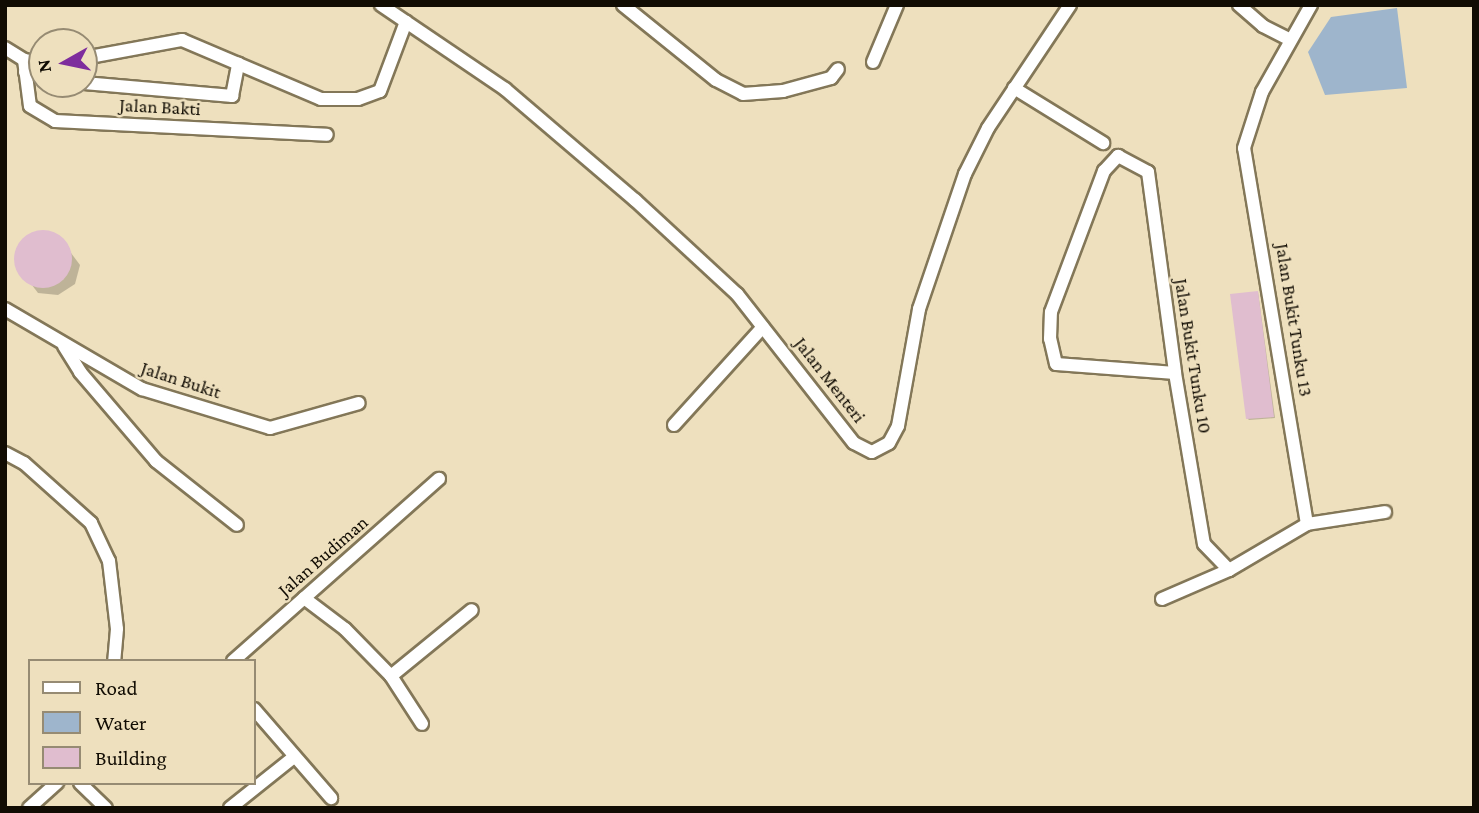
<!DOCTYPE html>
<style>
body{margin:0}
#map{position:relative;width:1479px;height:813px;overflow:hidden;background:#eee0be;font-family:"Crimson Pro",serif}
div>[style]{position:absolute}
.water>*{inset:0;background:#9eb5cc}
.shadow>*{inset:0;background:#0003}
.building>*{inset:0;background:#e0bdcf}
.round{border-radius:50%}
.roads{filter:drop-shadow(2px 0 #837758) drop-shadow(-2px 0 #837758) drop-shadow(0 2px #837758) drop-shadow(0 -2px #837758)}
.minor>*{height:12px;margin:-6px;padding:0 6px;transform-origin:6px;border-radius:6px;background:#fff}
span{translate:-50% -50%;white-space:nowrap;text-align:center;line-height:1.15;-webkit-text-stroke:5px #eee0be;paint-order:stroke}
.street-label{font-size:19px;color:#110c03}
.frame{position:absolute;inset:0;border:7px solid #110c03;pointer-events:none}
.legend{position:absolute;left:28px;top:659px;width:228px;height:126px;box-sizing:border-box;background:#eee0be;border:2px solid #968b73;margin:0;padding:9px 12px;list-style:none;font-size:21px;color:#110c03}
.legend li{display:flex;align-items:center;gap:14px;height:35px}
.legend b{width:35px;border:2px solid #968b73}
.north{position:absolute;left:28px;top:28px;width:70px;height:70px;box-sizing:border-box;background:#eee0be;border:2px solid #968b73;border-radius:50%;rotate:261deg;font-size:19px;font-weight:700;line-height:28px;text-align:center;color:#110c03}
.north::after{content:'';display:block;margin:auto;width:24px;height:32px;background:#7e2d9d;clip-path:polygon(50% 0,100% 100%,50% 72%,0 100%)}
</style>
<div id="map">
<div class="water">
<div style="clip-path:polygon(1397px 8px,1407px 88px,1325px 95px,1308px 52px,1331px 17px)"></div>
</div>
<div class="shadow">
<div style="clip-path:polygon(37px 233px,59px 237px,80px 265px,75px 284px,58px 295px,38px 293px,16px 264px,19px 245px)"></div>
<div style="clip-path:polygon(1258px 292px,1275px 418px,1249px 420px,1247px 418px)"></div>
</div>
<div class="building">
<div class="round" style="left:14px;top:230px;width:58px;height:58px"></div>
<div style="clip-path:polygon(1258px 291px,1274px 417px,1246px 419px,1230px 294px)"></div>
</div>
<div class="roads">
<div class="minor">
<div style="left:381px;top:5px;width:150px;rotate:34.1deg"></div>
<div style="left:505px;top:89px;width:171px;rotate:40.5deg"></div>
<div style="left:635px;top:200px;width:139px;rotate:42.7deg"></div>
<div style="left:737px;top:294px;width:189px;rotate:51.9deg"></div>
<div style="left:854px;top:443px;width:20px;rotate:27deg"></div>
<div style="left:872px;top:452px;width:19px;rotate:-28deg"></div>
<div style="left:889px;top:443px;width:19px;rotate:-62deg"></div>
<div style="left:898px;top:426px;width:119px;rotate:-79.8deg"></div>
<div style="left:919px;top:309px;width:143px;rotate:-71.2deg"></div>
<div style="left:965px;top:174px;width:51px;rotate:-63.4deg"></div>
<div style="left:988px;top:128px;width:148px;rotate:-56.3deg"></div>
<div style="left:623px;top:5px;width:119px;rotate:38.9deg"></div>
<div style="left:716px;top:80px;width:30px;rotate:27deg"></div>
<div style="left:743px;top:94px;width:40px;rotate:-4.3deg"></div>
<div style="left:783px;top:91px;width:50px;rotate:-15.2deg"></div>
<div style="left:831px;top:78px;width:11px;rotate:-52deg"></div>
<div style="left:1239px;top:5px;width:32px;rotate:41deg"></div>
<div style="left:1263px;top:26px;width:28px;rotate:27deg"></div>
<div style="left:5px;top:48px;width:22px;rotate:32deg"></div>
<div style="left:24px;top:60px;width:18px;rotate:9deg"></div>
<div style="left:84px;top:58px;width:100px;rotate:-10.4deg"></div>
<div style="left:182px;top:40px;width:151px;rotate:23deg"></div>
<div style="left:321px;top:99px;width:37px"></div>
<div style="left:358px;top:99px;width:23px;rotate:-20deg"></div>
<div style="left:380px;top:91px;width:74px;rotate:-69.4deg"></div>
<div style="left:24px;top:60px;width:46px;rotate:82.6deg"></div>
<div style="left:30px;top:106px;width:29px;rotate:31deg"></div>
<div style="left:55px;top:121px;width:272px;rotate:2.9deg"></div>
<div style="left:873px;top:62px;width:62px;rotate:-67.2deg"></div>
<div style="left:25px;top:72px;width:17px;rotate:13deg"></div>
<div style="left:84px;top:83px;width:149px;rotate:5deg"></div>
<div style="left:232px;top:96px;width:33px;rotate:-79deg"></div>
<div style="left:1014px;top:88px;width:105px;rotate:31.7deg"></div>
<div style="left:5px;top:309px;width:159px;rotate:30.3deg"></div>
<div style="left:142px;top:389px;width:134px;rotate:16.9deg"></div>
<div style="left:270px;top:428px;width:92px;rotate:-15.7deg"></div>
<div style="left:64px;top:346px;width:31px;rotate:58deg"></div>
<div style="left:80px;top:372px;width:117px;rotate:49.5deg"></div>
<div style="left:156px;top:461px;width:103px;rotate:38.3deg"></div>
<div style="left:1175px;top:373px;width:119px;rotate:-175.7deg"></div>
<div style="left:1056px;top:364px;width:26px;rotate:-103deg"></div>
<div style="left:1050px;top:339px;width:27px;rotate:-88deg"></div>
<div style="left:1051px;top:312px;width:151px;rotate:-69.4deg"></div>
<div style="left:1104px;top:171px;width:21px;rotate:-47deg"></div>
<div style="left:1118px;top:156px;width:34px;rotate:28deg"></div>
<div style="left:1148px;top:172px;width:203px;rotate:82.3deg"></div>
<div style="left:1175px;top:373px;width:173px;rotate:80.4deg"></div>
<div style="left:1204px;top:544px;width:36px;rotate:46deg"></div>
<div style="left:674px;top:425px;width:132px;rotate:-47.8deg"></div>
<div style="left:5px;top:453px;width:21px;rotate:28deg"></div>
<div style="left:24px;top:463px;width:90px;rotate:41.8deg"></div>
<div style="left:91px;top:523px;width:42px;rotate:64.7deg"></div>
<div style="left:109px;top:561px;width:68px;rotate:83.3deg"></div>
<div style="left:117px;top:629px;width:32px;rotate:95deg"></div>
<div style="left:1307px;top:524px;width:381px;rotate:-99.5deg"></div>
<div style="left:1244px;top:148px;width:59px;rotate:-72.2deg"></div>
<div style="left:1262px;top:92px;width:100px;rotate:-60.6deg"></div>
<div style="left:304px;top:598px;width:51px;rotate:37.1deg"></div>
<div style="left:345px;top:629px;width:66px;rotate:45.6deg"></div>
<div style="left:391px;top:676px;width:57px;rotate:57.1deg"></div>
<div style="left:1162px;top:599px;width:73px;rotate:-23.4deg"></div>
<div style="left:1229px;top:570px;width:91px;rotate:-30.5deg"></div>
<div style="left:1307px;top:524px;width:79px;rotate:-8.7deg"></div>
<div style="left:233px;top:661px;width:275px;rotate:-41.5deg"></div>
<div style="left:391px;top:676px;width:104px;rotate:-39.2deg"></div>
<div style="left:254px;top:709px;width:118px;rotate:49.1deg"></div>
<div style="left:80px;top:783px;width:36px;rotate:44deg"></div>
<div style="left:29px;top:808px;width:38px;rotate:-42deg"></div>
<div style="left:230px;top:808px;width:82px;rotate:-38.6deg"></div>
</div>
</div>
<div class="street-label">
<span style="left:160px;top:107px;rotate:3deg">Jalan Bakti</span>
<span style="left:1294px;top:320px;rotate:81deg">Jalan Bukit Tunku 13</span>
<span style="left:1193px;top:356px;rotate:81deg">Jalan Bukit Tunku 10</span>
<span style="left:181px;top:380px;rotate:18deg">Jalan Bukit</span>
<span style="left:830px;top:380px;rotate:52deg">Jalan Menteri</span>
<span style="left:323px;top:556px;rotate:-41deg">Jalan Budiman</span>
</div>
<div class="frame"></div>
<ul class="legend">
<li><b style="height:9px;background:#fff"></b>Road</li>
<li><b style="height:19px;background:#9eb5cc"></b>Water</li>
<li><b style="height:19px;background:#e0bdcf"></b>Building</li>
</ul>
<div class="north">N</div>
</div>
